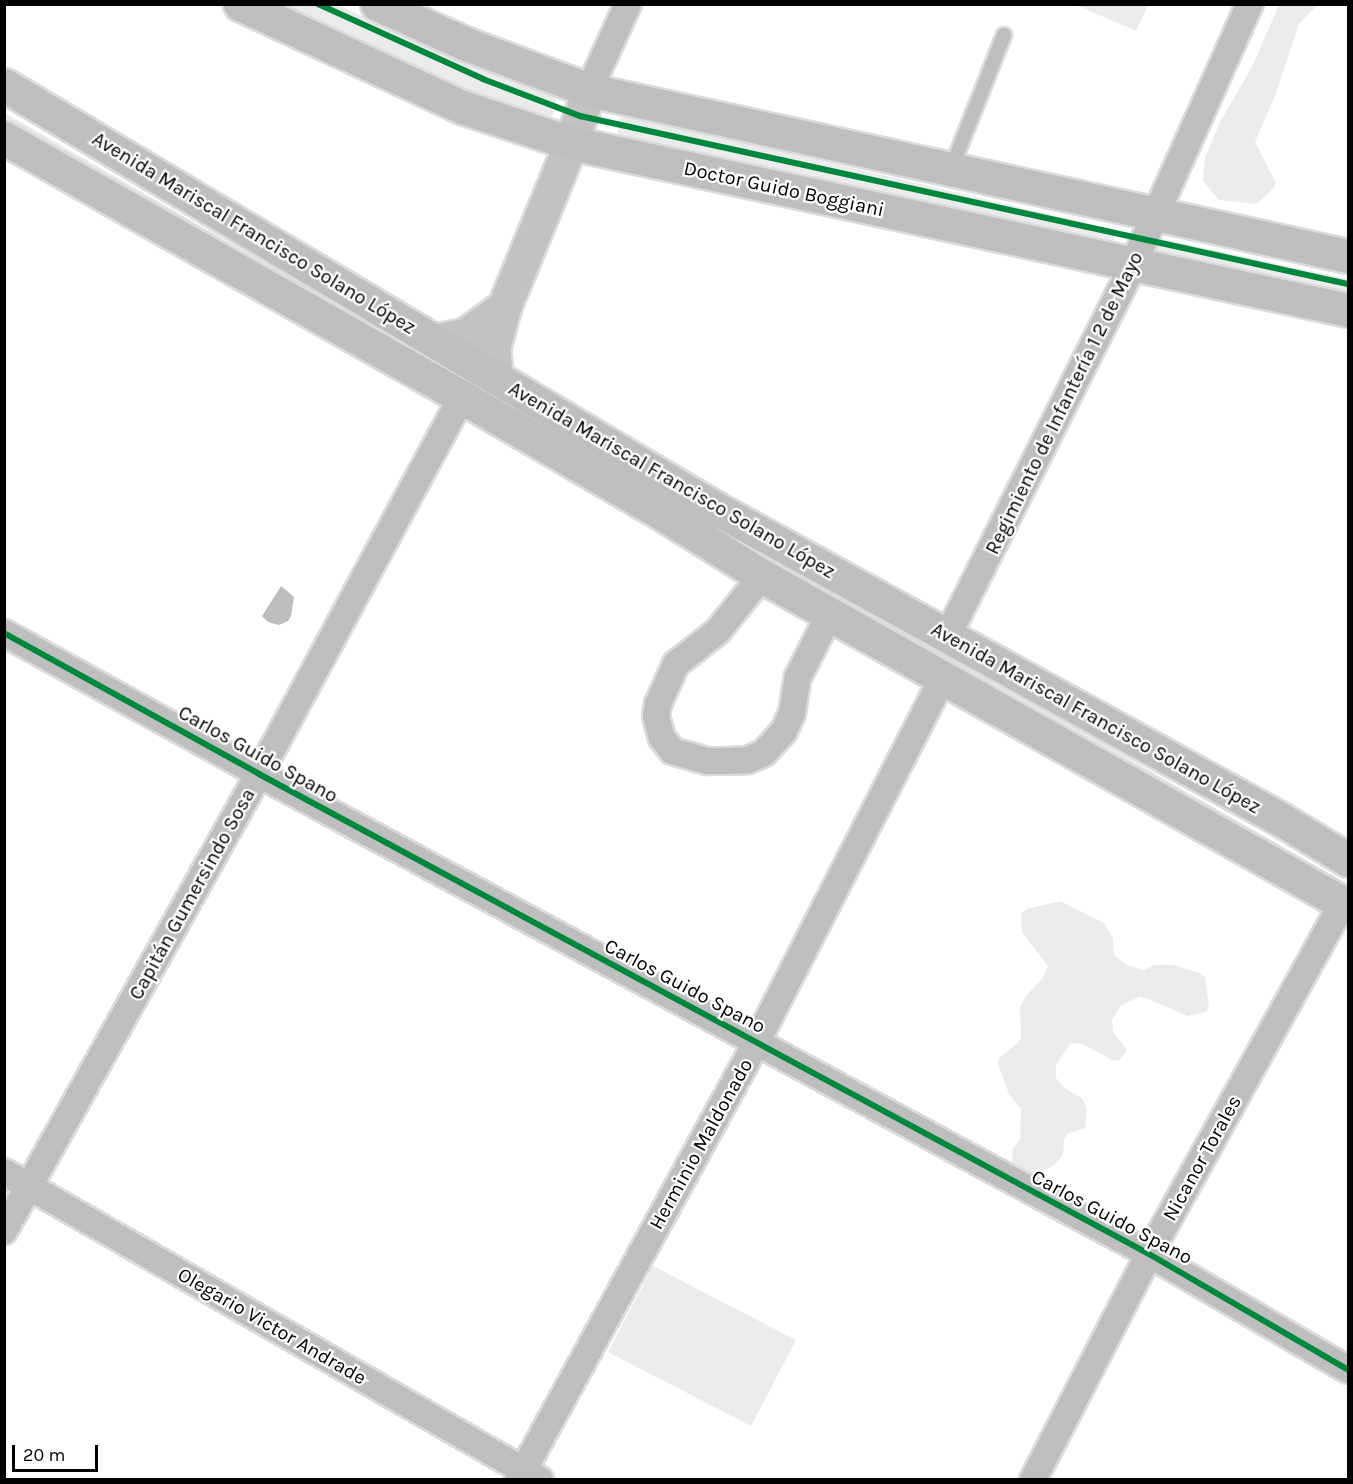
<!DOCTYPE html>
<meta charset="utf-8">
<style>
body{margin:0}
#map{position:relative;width:1353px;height:1484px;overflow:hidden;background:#fff;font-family:Karla,sans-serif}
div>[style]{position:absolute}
.green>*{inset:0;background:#ebebeb}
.water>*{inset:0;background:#bdbdbd}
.roads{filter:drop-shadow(2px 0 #dbdbdb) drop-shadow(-2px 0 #dbdbdb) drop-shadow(0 2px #dbdbdb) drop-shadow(0 -2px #dbdbdb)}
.service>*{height:14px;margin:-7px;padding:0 7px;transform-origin:7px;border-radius:7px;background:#bebebe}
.minor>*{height:26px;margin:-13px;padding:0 13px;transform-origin:13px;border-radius:13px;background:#bebebe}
.secondary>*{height:33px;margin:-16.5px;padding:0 16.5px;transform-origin:16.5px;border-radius:16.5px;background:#c2c2c2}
.primary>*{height:33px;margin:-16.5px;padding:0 16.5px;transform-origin:16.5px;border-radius:16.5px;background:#bebebe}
.trunk>*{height:33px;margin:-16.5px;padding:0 16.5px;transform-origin:16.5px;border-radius:16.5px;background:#bebebe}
.cycleway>*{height:6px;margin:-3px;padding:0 3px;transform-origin:3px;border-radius:3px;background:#00873e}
span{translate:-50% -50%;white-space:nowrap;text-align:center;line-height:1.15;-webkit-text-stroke:4.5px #fff;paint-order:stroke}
.street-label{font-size:20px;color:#000}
.frame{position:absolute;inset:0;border:6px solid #000;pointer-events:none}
.scale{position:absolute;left:12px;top:1445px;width:86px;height:27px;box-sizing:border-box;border:3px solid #000;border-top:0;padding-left:8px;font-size:18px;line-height:21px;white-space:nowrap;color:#000;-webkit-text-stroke:4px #fff;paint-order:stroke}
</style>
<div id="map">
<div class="green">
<div style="clip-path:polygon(281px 5px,338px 5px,366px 18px,555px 95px,556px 105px,553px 115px,545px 118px,505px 105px,358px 43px)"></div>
<div style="clip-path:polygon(1076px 5px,1148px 5px,1136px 31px)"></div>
<div style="clip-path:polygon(1279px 5px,1317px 5px,1299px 24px,1275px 96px,1255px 142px,1276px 183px,1272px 190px,1256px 204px,1219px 200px,1203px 181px,1205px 158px,1220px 122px,1252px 67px)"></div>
<div style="clip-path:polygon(5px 113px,431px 358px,432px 363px,5px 124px)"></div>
<div style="clip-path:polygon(627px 115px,1111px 229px,1114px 239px,1112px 247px,618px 136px,618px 120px)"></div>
<div style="clip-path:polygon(1162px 239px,1348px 279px,1348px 305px,1152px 261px,1154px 244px)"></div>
<div style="clip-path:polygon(680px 509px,704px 515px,1348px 884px,1348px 895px,943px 663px)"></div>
<div style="clip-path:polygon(1060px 901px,1104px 923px,1113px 938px,1114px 955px,1125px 964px,1144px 970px,1154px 965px,1174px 965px,1199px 973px,1205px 977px,1209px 1006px,1206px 1012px,1188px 1016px,1146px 998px,1139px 997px,1121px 1005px,1112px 1020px,1113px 1032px,1127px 1050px,1120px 1060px,1114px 1061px,1081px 1043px,1070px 1044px,1056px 1065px,1056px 1078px,1063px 1087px,1083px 1099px,1087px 1110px,1085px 1128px,1067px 1134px,1064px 1139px,1063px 1155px,1055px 1165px,1033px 1175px,1020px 1175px,1011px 1167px,1013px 1149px,1020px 1139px,1021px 1109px,1009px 1094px,998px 1064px,999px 1058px,1018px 1043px,1021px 1038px,1020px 1007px,1026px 996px,1043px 978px,1048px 966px,1022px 932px,1021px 914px,1027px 909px)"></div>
<div style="clip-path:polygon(653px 1266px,796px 1340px,751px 1426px,608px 1352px)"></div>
</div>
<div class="water">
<div style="clip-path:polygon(281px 586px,294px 597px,291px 616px,288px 621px,279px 625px,268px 622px,262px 616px)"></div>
</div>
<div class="roads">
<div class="service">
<div style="left:951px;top:169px;width:144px;rotate:-68.4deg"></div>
</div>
<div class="minor">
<div style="left:589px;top:90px;width:94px;rotate:-65.6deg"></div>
<div style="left:762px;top:576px;width:70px;rotate:128.7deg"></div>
<div style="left:718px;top:631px;width:53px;rotate:141.8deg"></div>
<div style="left:676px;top:664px;width:44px;rotate:114.2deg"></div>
<div style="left:658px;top:704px;width:12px;rotate:99deg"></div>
<div style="left:656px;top:716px;width:23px;rotate:75deg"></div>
<div style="left:662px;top:738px;width:16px;rotate:52deg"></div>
<div style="left:672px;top:751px;width:37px;rotate:16deg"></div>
<div style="left:708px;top:761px;width:17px"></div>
<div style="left:725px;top:761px;width:23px;rotate:-2deg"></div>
<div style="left:748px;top:760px;width:17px;rotate:-24deg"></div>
<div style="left:764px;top:753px;width:30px;rotate:-48deg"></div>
<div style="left:784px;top:731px;width:20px;rotate:-66deg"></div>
<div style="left:792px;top:713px;width:36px;rotate:-81deg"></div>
<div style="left:798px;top:677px;width:71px;rotate:-63.1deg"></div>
<div style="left:4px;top:633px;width:291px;rotate:28.9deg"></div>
<div style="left:259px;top:774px;width:1011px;rotate:28.34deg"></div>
<div style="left:1149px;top:1254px;width:230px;rotate:30.2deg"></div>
<div style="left:948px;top:635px;width:414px;rotate:-63.4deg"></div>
<div style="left:1133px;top:265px;width:286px;rotate:-65.9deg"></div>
<div style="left:4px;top:1172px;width:618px;rotate:29.88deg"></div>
<div style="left:4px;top:1231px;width:523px;rotate:-60.84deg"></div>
<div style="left:259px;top:774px;width:428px;rotate:-61.7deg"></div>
<div style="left:518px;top:1480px;width:498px;rotate:-61.4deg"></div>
<div style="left:756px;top:1043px;width:411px;rotate:-62.9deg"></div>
<div style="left:1033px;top:1480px;width:254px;rotate:-62.8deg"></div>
<div style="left:1149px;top:1254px;width:400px;rotate:-61.1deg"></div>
</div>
<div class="secondary">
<div style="left:434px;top:341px;width:32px;rotate:-11deg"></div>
<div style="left:465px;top:335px;width:48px;rotate:-35.7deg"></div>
<div style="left:496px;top:377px;width:28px;rotate:-96deg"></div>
<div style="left:493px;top:349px;width:43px;rotate:-75.3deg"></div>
<div style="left:504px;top:307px;width:177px;rotate:-67.8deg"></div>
<div style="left:571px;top:143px;width:56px;rotate:-71.2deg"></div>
</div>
<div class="primary">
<div style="left:240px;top:4px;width:245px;rotate:24.9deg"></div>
<div style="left:462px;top:107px;width:115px;rotate:18.3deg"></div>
<div style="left:571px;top:143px;width:795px;rotate:12.13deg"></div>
<div style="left:377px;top:4px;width:98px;rotate:24.2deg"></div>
<div style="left:466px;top:44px;width:131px;rotate:20.5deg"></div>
<div style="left:589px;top:90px;width:777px;rotate:12.34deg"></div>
</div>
<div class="trunk">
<div style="left:4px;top:85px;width:825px;rotate:30.76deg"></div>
<div style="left:713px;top:507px;width:649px;rotate:28.81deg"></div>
<div style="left:1282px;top:820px;width:77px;rotate:31.2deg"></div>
<div style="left:4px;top:138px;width:526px;rotate:29.49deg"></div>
<div style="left:462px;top:397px;width:227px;rotate:30.2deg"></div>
<div style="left:658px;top:511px;width:123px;rotate:32deg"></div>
<div style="left:762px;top:576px;width:673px;rotate:29.39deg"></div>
</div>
</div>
<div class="cycleway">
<div style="left:318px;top:4px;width:181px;rotate:24.4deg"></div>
<div style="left:483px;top:79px;width:104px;rotate:20.9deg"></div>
<div style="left:580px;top:116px;width:786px;rotate:12.34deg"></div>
<div style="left:4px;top:633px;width:291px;rotate:28.9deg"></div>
<div style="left:259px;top:774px;width:1011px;rotate:28.34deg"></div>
<div style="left:1149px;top:1254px;width:230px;rotate:30.2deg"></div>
</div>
<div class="street-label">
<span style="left:784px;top:189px;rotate:12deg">Doctor Guido Boggiani</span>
<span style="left:254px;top:233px;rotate:31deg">Avenida Mariscal Francisco Solano López</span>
<span style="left:1064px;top:403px;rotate:-64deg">Regimiento de Infantería 1 2 de Mayo</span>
<span style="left:672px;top:480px;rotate:30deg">Avenida Mariscal Francisco Solano López</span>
<span style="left:1096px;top:718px;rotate:29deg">Avenida Mariscal Francisco Solano López</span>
<span style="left:258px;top:754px;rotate:29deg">Carlos Guido Spano</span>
<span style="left:192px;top:894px;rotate:-61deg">Capitán Gumersindo Sosa</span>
<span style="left:685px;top:986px;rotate:28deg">Carlos Guido Spano</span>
<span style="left:701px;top:1144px;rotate:-61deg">Herminio Maldonado</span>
<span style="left:1202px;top:1158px;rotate:-61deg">Nicanor Torales</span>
<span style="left:1112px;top:1217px;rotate:28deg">Carlos Guido Spano</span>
<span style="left:272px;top:1326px;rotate:30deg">Olegario Victor Andrade</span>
</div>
<div class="frame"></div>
<div class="scale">20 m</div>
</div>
